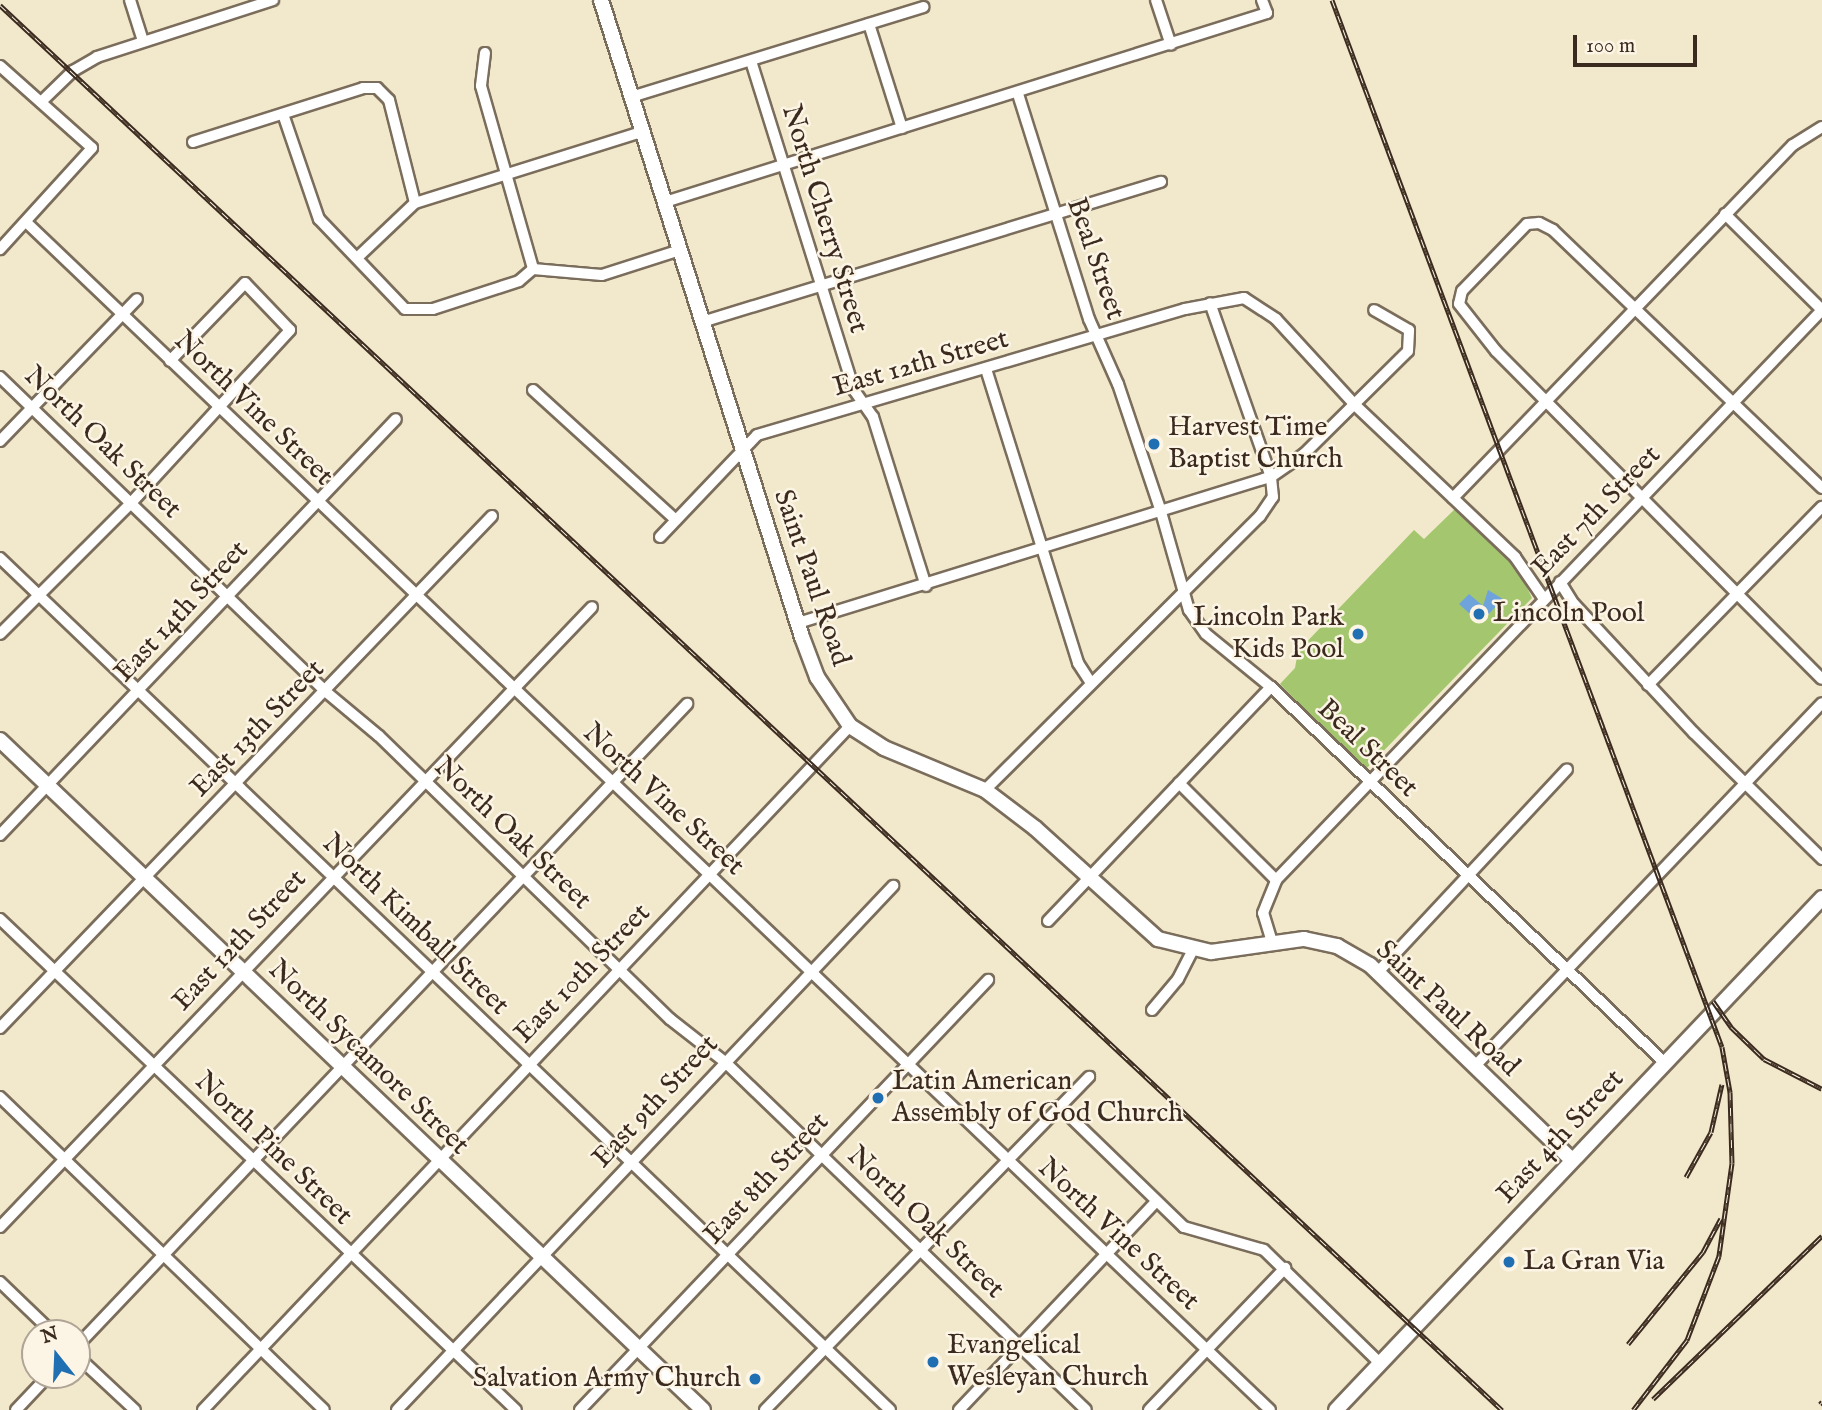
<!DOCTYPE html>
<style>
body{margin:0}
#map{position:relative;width:1822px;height:1410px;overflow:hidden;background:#f2e9cd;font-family:"IM FELL English",serif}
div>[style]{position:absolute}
.green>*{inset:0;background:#a4c66f}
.water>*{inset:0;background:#6fa3db}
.roads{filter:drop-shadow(2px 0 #7b6d5b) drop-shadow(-2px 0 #7b6d5b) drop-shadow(0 2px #7b6d5b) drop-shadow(0 -2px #7b6d5b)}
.minor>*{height:10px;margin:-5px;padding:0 5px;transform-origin:5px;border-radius:5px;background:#fff}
.major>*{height:14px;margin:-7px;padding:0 7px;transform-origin:7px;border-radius:7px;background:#fff}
.rail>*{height:5px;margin-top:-2.5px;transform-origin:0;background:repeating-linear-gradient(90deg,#fcf5e5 0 8px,#3b2a1e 0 16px);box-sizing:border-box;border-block:2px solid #3b2a1e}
.dots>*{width:19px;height:19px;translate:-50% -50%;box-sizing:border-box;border:4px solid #fcf5e5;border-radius:50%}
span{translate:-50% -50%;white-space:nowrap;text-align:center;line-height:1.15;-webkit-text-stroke:5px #fcf5e5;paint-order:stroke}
.street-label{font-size:28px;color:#3b2a1e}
.poi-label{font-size:28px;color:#3b2a1e}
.left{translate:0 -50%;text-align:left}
.right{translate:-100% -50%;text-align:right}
.north{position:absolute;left:21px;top:1319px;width:70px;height:70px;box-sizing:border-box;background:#fcf5e5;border:2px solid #afa495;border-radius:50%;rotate:342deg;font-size:19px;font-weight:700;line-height:28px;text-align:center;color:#3b2a1e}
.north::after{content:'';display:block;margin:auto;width:24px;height:32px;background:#1f6fb2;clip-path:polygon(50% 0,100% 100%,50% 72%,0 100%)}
.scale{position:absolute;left:1573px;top:35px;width:124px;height:32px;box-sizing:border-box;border:4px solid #3b2a1e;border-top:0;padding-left:9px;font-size:21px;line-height:24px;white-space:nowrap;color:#3b2a1e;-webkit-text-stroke:5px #fcf5e5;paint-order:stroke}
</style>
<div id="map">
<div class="green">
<div style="clip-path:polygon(1455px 509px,1518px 569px,1532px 598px,1364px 771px,1280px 684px,1295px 668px,1298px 651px,1414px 530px,1424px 539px)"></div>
</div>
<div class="water">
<div style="clip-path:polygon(1488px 590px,1503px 599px,1480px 623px,1459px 604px,1469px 594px,1483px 606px)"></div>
</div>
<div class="roads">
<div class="minor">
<div style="left:130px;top:0;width:43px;rotate:72.4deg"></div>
<div style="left:1156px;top:0;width:47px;rotate:71.6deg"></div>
<div style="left:869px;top:24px;width:109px;rotate:72.4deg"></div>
<div style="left:485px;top:53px;width:33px;rotate:97deg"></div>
<div style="left:481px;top:86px;width:190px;rotate:74.1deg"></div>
<div style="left:751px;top:61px;width:345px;rotate:72.6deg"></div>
<div style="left:854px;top:390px;width:33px;rotate:55deg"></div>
<div style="left:873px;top:417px;width:177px;rotate:72.6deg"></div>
<div style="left:0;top:66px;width:123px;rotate:41.7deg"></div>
<div style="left:92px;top:148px;width:137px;rotate:132.3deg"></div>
<div style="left:1018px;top:94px;width:236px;rotate:72.5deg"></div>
<div style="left:1089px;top:319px;width:71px;rotate:66deg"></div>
<div style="left:1118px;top:384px;width:135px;rotate:71.4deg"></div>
<div style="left:1161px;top:512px;width:102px;rotate:74.1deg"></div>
<div style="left:1189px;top:610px;width:29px;rotate:55deg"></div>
<div style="left:1206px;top:634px;width:84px;rotate:39.2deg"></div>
<div style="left:1271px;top:687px;width:545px;rotate:43.66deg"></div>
<div style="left:631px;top:97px;width:306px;rotate:-17.1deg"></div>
<div style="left:41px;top:102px;width:45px;rotate:-44.1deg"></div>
<div style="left:73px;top:71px;width:28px;rotate:-30deg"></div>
<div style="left:97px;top:57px;width:185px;rotate:-17.9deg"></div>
<div style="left:283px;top:114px;width:111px;rotate:71.1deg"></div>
<div style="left:319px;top:219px;width:124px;rotate:46.3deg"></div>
<div style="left:405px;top:309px;width:28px"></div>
<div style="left:433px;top:309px;width:90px;rotate:-18deg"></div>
<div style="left:519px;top:281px;width:18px;rotate:-41deg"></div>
<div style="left:193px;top:142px;width:178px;rotate:-17.6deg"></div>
<div style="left:363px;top:88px;width:14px"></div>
<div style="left:377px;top:88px;width:17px;rotate:45deg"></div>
<div style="left:389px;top:100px;width:106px;rotate:75.8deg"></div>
<div style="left:665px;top:202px;width:631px;rotate:-17.43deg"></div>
<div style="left:1267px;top:13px;width:14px;rotate:-111deg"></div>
<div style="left:1725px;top:214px;width:136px;rotate:44.7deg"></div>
<div style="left:26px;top:222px;width:1720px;rotate:43.68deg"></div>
<div style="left:357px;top:258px;width:80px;rotate:-43.5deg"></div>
<div style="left:415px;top:203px;width:238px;rotate:-17.4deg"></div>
<div style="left:533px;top:269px;width:69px;rotate:5deg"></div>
<div style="left:602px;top:275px;width:82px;rotate:-17.8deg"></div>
<div style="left:702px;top:322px;width:480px;rotate:-17deg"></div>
<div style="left:986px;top:369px;width:308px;rotate:72.6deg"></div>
<div style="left:1078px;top:663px;width:24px;rotate:57deg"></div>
<div style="left:0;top:377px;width:452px;rotate:44deg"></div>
<div style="left:325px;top:691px;width:70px;rotate:39.8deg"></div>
<div style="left:379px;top:736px;width:406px;rotate:44.2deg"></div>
<div style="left:670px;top:1019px;width:70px;rotate:38deg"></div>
<div style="left:725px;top:1062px;width:501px;rotate:43.95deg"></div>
<div style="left:533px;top:390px;width:193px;rotate:42.3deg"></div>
<div style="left:0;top:441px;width:197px;rotate:-46deg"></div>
<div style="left:1822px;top:488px;width:373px;rotate:-136.2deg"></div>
<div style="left:1553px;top:230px;width:16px;rotate:-153deg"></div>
<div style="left:1539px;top:223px;width:12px;rotate:175deg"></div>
<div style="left:1527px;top:224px;width:93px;rotate:134.1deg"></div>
<div style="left:1462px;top:291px;width:13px;rotate:103deg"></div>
<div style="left:1459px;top:304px;width:60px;rotate:51.8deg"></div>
<div style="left:1496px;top:351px;width:462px;rotate:45.2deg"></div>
<div style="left:1453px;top:498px;width:490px;rotate:-46.1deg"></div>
<div style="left:1793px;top:145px;width:34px;rotate:-32deg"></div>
<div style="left:660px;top:537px;width:141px;rotate:-46.4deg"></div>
<div style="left:757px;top:435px;width:446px;rotate:-16.4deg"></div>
<div style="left:1185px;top:309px;width:60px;rotate:-10.6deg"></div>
<div style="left:1244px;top:298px;width:38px;rotate:33deg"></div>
<div style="left:1276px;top:319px;width:117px;rotate:47.4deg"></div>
<div style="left:1355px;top:405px;width:221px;rotate:43.5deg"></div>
<div style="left:1515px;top:557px;width:51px;rotate:55.4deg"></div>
<div style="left:0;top:558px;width:1232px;rotate:43.75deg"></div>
<div style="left:1560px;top:582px;width:26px;rotate:58deg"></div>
<div style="left:1574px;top:604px;width:176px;rotate:47.1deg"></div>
<div style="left:1694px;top:733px;width:180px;rotate:44.5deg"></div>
<div style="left:798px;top:623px;width:495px;rotate:-17.2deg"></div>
<div style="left:1271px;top:477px;width:40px;rotate:-34.9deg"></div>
<div style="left:1304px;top:454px;width:146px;rotate:-44.7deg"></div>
<div style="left:1408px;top:351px;width:21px;rotate:-87deg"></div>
<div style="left:1409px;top:330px;width:40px;rotate:-150.3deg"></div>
<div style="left:0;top:634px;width:185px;rotate:-45deg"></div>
<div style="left:131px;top:503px;width:235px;rotate:-47.4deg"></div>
<div style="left:290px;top:330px;width:65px;rotate:-133.8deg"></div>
<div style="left:245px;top:283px;width:108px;rotate:133.9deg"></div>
<div style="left:1648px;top:685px;width:249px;rotate:-45.7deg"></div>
<div style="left:1179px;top:783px;width:137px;rotate:45deg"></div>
<div style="left:985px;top:790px;width:388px;rotate:-44.9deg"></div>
<div style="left:1260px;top:516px;width:23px;rotate:-56deg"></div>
<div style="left:1273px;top:497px;width:20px;rotate:-96deg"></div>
<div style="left:1271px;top:477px;width:184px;rotate:-109.3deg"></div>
<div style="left:0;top:835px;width:574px;rotate:-46.41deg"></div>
<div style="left:0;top:919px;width:712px;rotate:43.58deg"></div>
<div style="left:1048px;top:921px;width:323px;rotate:-46.4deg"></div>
<div style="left:1272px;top:942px;width:30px;rotate:-107deg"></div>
<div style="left:1263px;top:913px;width:35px;rotate:-68deg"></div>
<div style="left:1276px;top:880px;width:789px;rotate:-46.23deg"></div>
<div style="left:1378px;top:972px;width:277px;rotate:-47deg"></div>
<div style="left:1152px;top:1010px;width:40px;rotate:-50deg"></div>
<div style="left:1178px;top:979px;width:34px;rotate:-63deg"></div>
<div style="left:0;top:1028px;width:710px;rotate:-46.14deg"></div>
<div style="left:1475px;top:1066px;width:502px;rotate:-46.29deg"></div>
<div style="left:0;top:1097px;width:450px;rotate:44deg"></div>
<div style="left:1059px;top:1106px;width:174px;rotate:44.1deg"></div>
<div style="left:1184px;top:1227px;width:83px;rotate:16deg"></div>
<div style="left:1264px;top:1250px;width:163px;rotate:44.3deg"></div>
<div style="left:0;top:1227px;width:857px;rotate:-46.32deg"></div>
<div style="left:0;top:1282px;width:74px;rotate:43.9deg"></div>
<div style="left:77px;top:1346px;width:886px;rotate:-46.46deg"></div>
<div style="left:77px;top:1356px;width:79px;rotate:43deg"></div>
<div style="left:16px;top:1410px;width:48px;rotate:-46.7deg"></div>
<div style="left:203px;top:1410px;width:942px;rotate:-46.59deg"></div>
<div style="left:397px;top:1410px;width:722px;rotate:-46.57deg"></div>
<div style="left:580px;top:1410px;width:593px;rotate:-46.5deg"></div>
<div style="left:765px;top:1410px;width:465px;rotate:-45.8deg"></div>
<div style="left:959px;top:1410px;width:285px;rotate:-46.6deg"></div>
<div style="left:1149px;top:1410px;width:197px;rotate:-46.2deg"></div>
</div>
<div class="major">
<div style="left:601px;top:0;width:668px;rotate:72.49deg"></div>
<div style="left:802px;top:637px;width:43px;rotate:69.4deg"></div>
<div style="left:817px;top:677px;width:59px;rotate:56deg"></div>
<div style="left:850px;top:726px;width:40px;rotate:32.9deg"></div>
<div style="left:884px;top:748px;width:109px;rotate:22.6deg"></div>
<div style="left:985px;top:790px;width:63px;rotate:37.2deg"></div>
<div style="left:1035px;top:828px;width:166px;rotate:42.1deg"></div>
<div style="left:1158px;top:939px;width:55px;rotate:13.8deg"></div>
<div style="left:1211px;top:952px;width:94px;rotate:-8deg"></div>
<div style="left:1304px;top:939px;width:34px;rotate:12deg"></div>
<div style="left:1337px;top:946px;width:38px;rotate:30deg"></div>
<div style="left:1370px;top:965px;width:281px;rotate:44deg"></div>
<div style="left:0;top:740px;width:971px;rotate:43.62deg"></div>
<div style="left:1336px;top:1410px;width:706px;rotate:-46.49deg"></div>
</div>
</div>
<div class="rail">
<div style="left:1332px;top:0;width:1117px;rotate:69.57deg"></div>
<div style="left:1722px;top:1047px;width:46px;rotate:79.9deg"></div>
<div style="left:1730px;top:1092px;width:71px;rotate:88.4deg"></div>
<div style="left:1732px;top:1163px;width:94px;rotate:98deg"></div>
<div style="left:1719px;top:1256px;width:90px;rotate:110.9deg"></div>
<div style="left:1687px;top:1340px;width:88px;rotate:127.6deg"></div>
<div style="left:0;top:5px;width:2057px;rotate:43.09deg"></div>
<div style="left:1713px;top:1001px;width:32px;rotate:55deg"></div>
<div style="left:1731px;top:1027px;width:46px;rotate:44.1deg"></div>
<div style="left:1764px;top:1059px;width:65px;rotate:27.3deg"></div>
<div style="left:1686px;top:1177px;width:51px;rotate:-60.9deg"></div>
<div style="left:1711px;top:1132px;width:49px;rotate:-77.1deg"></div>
<div style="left:1628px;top:1344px;width:119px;rotate:-50.8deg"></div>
<div style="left:1703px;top:1252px;width:38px;rotate:-62deg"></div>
<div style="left:1653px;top:1399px;width:235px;rotate:-44deg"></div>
<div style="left:1820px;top:1404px;width:3px;rotate:-45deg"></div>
</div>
<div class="dots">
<div style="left:1154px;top:444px;background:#1f6fb2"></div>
<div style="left:1479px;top:614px;background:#1f6fb2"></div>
<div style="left:1358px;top:634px;background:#1f6fb2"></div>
<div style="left:878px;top:1098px;background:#1f6fb2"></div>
<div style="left:1509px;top:1262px;background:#1f6fb2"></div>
<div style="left:933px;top:1362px;background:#1f6fb2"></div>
<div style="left:755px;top:1379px;background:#1f6fb2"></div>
</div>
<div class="street-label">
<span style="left:824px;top:219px;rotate:73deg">North Cherry Street</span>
<span style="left:1095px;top:259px;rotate:71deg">Beal Street</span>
<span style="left:921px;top:364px;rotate:-16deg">East 12th Street</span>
<span style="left:253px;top:409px;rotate:44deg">North Vine Street</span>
<span style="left:102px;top:443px;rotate:44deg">North Oak Street</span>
<span style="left:1597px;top:512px;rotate:-46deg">East 7th Street</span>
<span style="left:811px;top:578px;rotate:71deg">Saint Paul Road</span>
<span style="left:182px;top:612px;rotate:-47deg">East 14th Street</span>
<span style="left:258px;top:729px;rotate:-46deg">East 13th Street</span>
<span style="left:1367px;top:749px;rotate:44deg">Beal Street</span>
<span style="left:663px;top:800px;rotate:43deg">North Vine Street</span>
<span style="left:512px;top:834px;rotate:44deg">North Oak Street</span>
<span style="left:415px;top:925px;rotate:44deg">North Kimball Street</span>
<span style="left:240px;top:941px;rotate:-47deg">East 12th Street</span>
<span style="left:583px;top:974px;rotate:-46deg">East 10th Street</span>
<span style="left:1447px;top:1009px;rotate:43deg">Saint Paul Road</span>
<span style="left:368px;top:1058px;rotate:44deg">North Sycamore Street</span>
<span style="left:656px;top:1102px;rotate:-47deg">East 9th Street</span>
<span style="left:1561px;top:1137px;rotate:-47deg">East 4th Street</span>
<span style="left:273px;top:1149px;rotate:44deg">North Pine Street</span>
<span style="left:767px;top:1179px;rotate:-47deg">East 8th Street</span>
<span style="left:925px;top:1223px;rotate:44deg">North Oak Street</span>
<span style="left:1118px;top:1235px;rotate:43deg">North Vine Street</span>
</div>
<div class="poi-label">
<span class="left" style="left:1168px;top:444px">Harvest Time<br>Baptist Church</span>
<span class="left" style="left:1493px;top:614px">Lincoln Pool</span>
<span class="right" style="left:1344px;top:634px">Lincoln Park<br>Kids Pool</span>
<span class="left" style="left:892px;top:1098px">Latin American<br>Assembly of God Church</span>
<span class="left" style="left:1523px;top:1262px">La Gran Via</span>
<span class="left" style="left:947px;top:1362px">Evangelical<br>Wesleyan Church</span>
<span class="right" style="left:741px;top:1379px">Salvation Army Church</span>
</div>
<div class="north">N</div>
<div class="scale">100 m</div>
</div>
